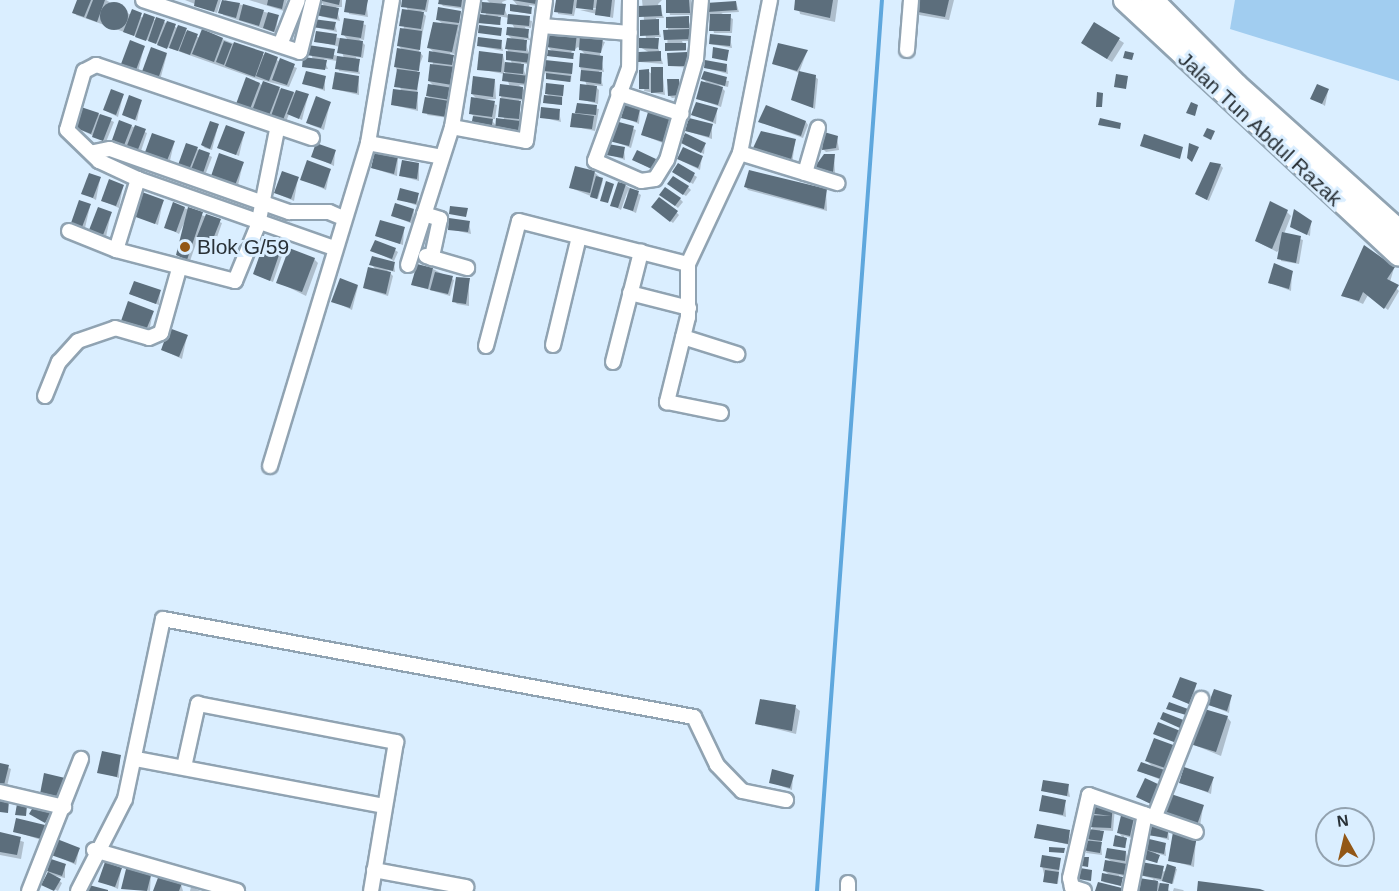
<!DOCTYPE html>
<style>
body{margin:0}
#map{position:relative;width:1399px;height:891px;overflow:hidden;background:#daeeff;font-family:Arial,sans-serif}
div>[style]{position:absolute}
.green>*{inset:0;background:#a1cdf0}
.shadow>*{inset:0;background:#0003}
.stream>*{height:4px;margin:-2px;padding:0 2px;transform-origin:2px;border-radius:2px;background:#5ea7dd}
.building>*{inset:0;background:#5c6e7c}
.round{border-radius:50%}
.roads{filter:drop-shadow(2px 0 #90a3b2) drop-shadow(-2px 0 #90a3b2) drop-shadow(0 2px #90a3b2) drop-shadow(0 -2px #90a3b2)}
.street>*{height:14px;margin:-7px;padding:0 7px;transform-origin:7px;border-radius:7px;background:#fff}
.primary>*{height:22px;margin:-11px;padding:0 11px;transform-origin:11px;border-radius:11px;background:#fff}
.dots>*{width:16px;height:16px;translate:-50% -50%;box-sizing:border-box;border:3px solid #daeeff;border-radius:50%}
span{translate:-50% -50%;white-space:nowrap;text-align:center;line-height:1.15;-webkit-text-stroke:6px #daeeff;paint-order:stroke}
.street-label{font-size:21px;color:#293137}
.poi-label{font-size:21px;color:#293137}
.left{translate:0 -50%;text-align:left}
.north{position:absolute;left:1315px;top:807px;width:60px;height:60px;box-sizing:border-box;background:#daeeff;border:2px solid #93a2af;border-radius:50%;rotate:352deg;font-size:16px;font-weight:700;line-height:24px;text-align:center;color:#293137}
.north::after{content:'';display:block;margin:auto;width:21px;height:27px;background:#925716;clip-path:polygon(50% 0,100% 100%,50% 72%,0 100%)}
</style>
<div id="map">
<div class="green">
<div style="clip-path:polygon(1235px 0,1399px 0,1399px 81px,1230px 29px)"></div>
</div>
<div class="shadow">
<div style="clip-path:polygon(78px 0,106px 0,131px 15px,164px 22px,200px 38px,222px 39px,297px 68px,289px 87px,257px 79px,76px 15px)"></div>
<div style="clip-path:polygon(185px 0,221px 0,217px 13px)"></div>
<div style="clip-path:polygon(225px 0,278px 16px,276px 33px,223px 15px)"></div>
<div style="clip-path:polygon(249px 0,287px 0,284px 11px)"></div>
<div style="clip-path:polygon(342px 0,342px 7px,336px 7px,340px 21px,316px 15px,325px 7px,320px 0)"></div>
<div style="clip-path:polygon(348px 0,366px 0,368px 17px,349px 14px)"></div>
<div style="clip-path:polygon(404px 0,429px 0,427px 12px,421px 11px,426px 16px,419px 51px,423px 56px,417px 72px,418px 111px,393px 105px,401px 91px,396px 67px,403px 51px,399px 46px,408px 11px)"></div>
<div style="clip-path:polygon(438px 0,465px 0,464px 9px,443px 6px)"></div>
<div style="clip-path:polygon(487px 0,507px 0,502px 2px,507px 15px,532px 21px,531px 28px,525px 27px,530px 40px,524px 39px,533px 65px,521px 63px,530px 86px,519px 85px,525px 91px,524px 101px,519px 100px,521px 135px,493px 131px,470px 113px,478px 100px,472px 94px,495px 80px,496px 99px,479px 100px,497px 105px,495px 119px,490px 119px,497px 126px,496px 120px,504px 120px,501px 96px,510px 87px,504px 70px,504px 74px,478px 69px,503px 55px,505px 64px,512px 64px,507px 48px,513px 40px,508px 35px,515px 29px,509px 18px,498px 16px,501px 25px,481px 23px,491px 4px)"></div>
<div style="clip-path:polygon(538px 0,538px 6px,529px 5px,532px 14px,511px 11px,518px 6px,513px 0)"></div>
<div style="clip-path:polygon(557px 0,615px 0,613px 18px,580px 10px,601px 9px,576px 6px,574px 16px,558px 14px)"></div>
<div style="clip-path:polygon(642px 0,662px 0,658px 4px,664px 18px,656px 18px,661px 37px,655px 37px,663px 64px,640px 62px,650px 53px,640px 47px,646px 39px)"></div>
<div style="clip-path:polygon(667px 0,691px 0,692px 15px,670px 15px)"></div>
<div style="clip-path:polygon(797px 0,838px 0,835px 22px,800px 14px)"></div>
<div style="clip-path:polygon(916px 0,954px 0,949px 20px,919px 15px)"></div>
<div style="clip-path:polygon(736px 2px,739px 12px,721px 13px,733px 19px,732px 33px,714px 33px,708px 11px)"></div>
<div style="clip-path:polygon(461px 12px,455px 54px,450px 53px,457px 71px,454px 87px,449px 86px,453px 102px,447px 101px,449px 118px,427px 115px,433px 100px,428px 96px,435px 87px,429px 81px,435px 53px,429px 48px,443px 24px,438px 20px)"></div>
<div style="clip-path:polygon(688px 18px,694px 41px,682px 41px,686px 51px,667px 51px,668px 28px)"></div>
<div style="clip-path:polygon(345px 20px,366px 25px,364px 40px,359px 39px,365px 45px,363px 58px,356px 57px,360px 74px,339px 71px,337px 61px,324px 59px,328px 69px,304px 67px,304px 59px,313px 60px,309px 47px,344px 58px,340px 47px,316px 41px,317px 33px,348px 40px,343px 34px)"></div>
<div style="clip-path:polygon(335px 24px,337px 32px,314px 27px)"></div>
<div style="clip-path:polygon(1095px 24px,1124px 43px,1112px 62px,1087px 47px)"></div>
<div style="clip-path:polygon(576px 34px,605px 42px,600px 54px,604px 72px,599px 71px,603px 86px,594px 85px,599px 90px,598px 104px,580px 99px,587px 86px,580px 67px,586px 55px,578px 47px,571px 52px,574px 59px,549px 56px,553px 52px,548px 47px)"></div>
<div style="clip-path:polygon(730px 37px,732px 48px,710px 44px)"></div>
<div style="clip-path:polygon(501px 42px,503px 51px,478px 46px)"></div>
<div style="clip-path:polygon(144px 47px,138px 72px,122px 64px)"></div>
<div style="clip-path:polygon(807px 51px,799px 73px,774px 63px)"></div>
<div style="clip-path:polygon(167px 54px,159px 84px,145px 79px)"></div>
<div style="clip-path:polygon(686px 54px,690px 68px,669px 66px)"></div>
<div style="clip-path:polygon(572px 64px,571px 82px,547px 78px,545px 71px)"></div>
<div style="clip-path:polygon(727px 65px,728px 74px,706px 68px)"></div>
<div style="clip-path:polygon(662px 68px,665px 95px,644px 91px,648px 71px,653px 75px)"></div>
<div style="clip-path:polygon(359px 77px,359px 95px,334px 89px)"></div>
<div style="clip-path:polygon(815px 77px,818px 79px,815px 109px,793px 99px)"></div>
<div style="clip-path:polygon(325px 78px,325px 91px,304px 83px)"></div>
<div style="clip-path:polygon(703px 79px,729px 81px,728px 87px,719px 85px,725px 91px,721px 107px,698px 99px,709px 85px)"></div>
<div style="clip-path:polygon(679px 80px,682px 97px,672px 98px,669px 95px)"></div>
<div style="clip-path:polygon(259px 84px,308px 96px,302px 120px,289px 114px,286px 122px,271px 119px,240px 106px)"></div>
<div style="clip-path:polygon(563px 87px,562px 105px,546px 103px,550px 97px,546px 93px)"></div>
<div style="clip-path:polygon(1328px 91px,1325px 106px,1312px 98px)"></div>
<div style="clip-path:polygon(123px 95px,118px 117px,104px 110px)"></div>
<div style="clip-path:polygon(141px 101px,137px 121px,124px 115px)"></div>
<div style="clip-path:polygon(330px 103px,324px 130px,311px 125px,308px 123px)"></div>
<div style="clip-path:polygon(578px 105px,599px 109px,595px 131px,572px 126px)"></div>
<div style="clip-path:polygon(640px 110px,639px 124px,623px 117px)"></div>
<div style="clip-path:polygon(717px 110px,716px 124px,693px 115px)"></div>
<div style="clip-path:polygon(559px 111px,561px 122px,541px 117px)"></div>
<div style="clip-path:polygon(98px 114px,114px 122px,106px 142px,75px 127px)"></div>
<div style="clip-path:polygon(670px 118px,665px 144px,643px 135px)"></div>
<div style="clip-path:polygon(760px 122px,806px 122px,808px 125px,803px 138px)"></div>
<div style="clip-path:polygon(616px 123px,636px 130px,631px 148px,611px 140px)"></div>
<div style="clip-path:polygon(712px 125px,712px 139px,687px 131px)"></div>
<div style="clip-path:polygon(131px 126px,147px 133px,140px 154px,115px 146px)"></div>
<div style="clip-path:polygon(218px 126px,212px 150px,205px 148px,202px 145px)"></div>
<div style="clip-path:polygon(244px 134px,239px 156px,219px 148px)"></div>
<div style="clip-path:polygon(837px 137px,839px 150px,826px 152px,823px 149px)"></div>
<div style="clip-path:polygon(795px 141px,792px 165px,755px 147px)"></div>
<div style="clip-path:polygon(174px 143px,169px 165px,148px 158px)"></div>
<div style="clip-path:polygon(705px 144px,704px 154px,685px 145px)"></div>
<div style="clip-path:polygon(624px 148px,625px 160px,608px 154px)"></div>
<div style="clip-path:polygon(197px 149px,212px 157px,204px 178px,179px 165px)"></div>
<div style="clip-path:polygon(335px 151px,334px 166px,313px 156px)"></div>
<div style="clip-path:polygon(834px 156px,835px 173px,816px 168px)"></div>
<div style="clip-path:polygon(398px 157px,397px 176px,372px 168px)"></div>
<div style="clip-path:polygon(702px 157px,700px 170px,682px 161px)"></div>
<div style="clip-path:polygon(634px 160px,655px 160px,658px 163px,655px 171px)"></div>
<div style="clip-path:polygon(243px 163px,237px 190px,214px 181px)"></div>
<div style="clip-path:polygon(419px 164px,419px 181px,401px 176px)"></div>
<div style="clip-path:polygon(679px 165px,697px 177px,693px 184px,677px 174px)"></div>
<div style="clip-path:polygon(1220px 165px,1223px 168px,1209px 201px,1200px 196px)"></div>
<div style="clip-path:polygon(330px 170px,326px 190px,302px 179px)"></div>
<div style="clip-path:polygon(594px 172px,603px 180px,598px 199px,571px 188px)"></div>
<div style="clip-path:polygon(298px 178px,294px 201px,276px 193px)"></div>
<div style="clip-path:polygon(100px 179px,96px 200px,83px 193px)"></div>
<div style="clip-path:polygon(625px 185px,641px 195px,636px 213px,625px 208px,628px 190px,621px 210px,612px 205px)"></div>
<div style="clip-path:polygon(123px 186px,119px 208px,103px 201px)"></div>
<div style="clip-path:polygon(672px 187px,688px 187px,691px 190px,686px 196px)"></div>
<div style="clip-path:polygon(746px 187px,826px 190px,827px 211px,748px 190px)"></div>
<div style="clip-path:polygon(418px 194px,418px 206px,399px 199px)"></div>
<div style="clip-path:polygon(664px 197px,680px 199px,683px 202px,678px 208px)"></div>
<div style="clip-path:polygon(163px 201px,158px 225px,135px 215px)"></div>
<div style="clip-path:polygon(90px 206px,85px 228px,75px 225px,72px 222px)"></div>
<div style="clip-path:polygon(184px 208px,222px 223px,214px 246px,198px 238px,190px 261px,177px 255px,187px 217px,179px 234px,166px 227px)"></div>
<div style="clip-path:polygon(414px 210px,413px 224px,393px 216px)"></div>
<div style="clip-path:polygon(656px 210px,677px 213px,679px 215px,673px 223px)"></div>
<div style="clip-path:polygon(1287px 212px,1291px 216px,1284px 234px,1303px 240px,1299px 264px,1281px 261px,1281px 247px,1277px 252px,1256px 241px)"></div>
<div style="clip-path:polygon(111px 213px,106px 237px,91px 230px)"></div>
<div style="clip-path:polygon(469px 222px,471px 234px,450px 229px)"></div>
<div style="clip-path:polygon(1311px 223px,1310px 236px,1292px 227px)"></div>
<div style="clip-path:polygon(404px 229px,403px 245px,376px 236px)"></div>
<div style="clip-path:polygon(265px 245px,283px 253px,273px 282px,254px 274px)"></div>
<div style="clip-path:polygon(372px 250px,395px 250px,398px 252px,394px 261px)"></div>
<div style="clip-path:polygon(314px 259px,318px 263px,306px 296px,278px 282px)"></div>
<div style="clip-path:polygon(394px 263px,395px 272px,387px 270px,393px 276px,388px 296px,364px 288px,377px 271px,371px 264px)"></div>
<div style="clip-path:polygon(1394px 268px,1390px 282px,1399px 291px,1388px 310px,1368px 295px,1363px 304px,1343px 295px)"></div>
<div style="clip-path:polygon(433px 269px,454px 280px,450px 296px,413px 285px)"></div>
<div style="clip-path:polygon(1292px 272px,1291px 291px,1269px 282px)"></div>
<div style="clip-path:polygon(469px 280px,469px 306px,457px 304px,454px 301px)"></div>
<div style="clip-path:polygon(358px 286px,352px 310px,333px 301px)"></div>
<div style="clip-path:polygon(160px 292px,159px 305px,130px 294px)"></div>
<div style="clip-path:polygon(153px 312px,149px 332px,122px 320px)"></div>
<div style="clip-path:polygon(187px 336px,182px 359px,163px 350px)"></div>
<div style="clip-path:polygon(1196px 685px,1191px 705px,1173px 697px)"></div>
<div style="clip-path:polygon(1231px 696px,1229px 713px,1210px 705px)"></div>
<div style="clip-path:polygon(795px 707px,800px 711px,796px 734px,757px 724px)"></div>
<div style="clip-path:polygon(1227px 717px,1231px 722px,1221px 756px,1192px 744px)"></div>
<div style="clip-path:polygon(1154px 740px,1171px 771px,1162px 768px,1169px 775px,1166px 782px,1139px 771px,1154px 768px,1147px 761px)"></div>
<div style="clip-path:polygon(120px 756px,119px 778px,99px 772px)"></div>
<div style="clip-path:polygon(0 764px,11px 769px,6px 791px,0 790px)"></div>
<div style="clip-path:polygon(793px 776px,792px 790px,770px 782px)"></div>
<div style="clip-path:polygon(1213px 778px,1211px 794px,1181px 782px)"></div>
<div style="clip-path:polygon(1146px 780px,1159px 787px,1154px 806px,1138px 797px)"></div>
<div style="clip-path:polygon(1068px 786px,1070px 797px,1043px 791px)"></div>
<div style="clip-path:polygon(1065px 801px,1066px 817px,1041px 810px)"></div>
<div style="clip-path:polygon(1115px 807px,1113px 831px,1100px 830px,1102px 855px,1086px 853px,1095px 817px,1090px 812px)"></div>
<div style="clip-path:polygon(1203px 807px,1200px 826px,1166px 813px)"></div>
<div style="clip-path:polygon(51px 812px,48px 824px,34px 816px)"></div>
<div style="clip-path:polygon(1123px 812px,1137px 817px,1132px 838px,1124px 836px,1126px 848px,1114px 846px,1124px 839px,1119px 833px)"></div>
<div style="clip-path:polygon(44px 827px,44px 841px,14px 831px)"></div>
<div style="clip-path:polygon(1168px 828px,1169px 840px,1149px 834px)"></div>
<div style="clip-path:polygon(1069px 831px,1070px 845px,1036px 837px)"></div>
<div style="clip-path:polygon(0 834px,24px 842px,21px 859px,0 855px)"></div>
<div style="clip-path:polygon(1196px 838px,1194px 867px,1169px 860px)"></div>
<div style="clip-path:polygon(1165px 844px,1166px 856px,1156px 853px,1158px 863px,1143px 858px,1144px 850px)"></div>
<div style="clip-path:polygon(79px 849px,76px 865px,53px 854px)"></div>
<div style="clip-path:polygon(1126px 852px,1129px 868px,1127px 877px,1119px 875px,1122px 886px,1103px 882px,1111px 877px,1105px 871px,1112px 862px,1107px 858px)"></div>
<div style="clip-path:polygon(1060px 859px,1058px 884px,1046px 882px,1042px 866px)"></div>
<div style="clip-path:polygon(65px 866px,65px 878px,51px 875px,62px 883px,58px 891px,43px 884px,48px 871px)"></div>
<div style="clip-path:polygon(1168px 866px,1177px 869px,1173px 884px,1154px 879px,1170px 891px,1138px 891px,1154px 879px,1140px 875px,1166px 871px)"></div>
<div style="clip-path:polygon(121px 869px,118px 889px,100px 881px)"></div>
<div style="clip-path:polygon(151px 872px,150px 891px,123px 888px)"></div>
<div style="clip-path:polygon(181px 884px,183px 891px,155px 891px)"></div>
<div style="clip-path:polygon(191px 887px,201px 891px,190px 891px)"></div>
<div style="clip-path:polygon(1174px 888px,1183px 890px,1184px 891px,1173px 891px)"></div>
</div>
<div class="stream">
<div style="left:817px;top:891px;width:893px;rotate:-85.83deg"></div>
</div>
<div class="building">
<div style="clip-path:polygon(77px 0,91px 0,84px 17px,72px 13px)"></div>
<div style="clip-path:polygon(93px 0,105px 0,97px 22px,86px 18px)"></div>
<div style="clip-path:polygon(195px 0,218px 0,214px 12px,194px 6px)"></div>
<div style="clip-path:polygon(222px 0,240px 3px,236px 18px,218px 13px)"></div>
<div style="clip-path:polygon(268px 0,284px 0,282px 9px,267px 5px)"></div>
<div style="clip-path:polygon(318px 0,340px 0,339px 5px)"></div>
<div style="clip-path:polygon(346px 0,368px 0,365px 15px,344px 12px)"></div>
<div style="clip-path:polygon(402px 0,427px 0,425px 10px,401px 7px)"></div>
<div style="clip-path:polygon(439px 0,462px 0,461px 7px,438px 4px)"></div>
<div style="clip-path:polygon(512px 0,536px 0,536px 4px)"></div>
<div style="clip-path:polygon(556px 0,574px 0,572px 14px,554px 12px)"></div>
<div style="clip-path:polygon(577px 0,594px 0,593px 10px,576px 8px)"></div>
<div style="clip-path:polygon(597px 0,612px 0,610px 17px,595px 15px)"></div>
<div style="clip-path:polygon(666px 0,689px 0,690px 13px,666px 13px)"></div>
<div style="clip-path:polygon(795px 0,833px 0,830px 18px,794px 10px)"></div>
<div style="clip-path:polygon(915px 0,949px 0,945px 17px,913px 11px)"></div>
<div style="clip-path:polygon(736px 1px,737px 10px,707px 12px,706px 3px)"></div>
<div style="clip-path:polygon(482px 2px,506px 4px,504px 15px,481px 13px)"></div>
<div class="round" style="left:100px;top:2px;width:28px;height:28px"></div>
<div style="clip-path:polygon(243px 4px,264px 10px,259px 26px,239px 20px)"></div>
<div style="clip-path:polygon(317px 4px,339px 8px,337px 19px,315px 15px)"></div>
<div style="clip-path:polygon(510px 4px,532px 7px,531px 14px,510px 11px)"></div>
<div style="clip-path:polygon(661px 5px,662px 16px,639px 17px,638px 6px)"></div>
<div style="clip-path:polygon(438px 7px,461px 11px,459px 23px,436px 20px)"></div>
<div style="clip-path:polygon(132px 9px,142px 13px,134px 36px,123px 32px)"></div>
<div style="clip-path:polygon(402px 9px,424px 12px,421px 29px,399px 26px)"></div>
<div style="clip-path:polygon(268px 12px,279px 15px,274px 32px,263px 28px)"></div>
<div style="clip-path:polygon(144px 13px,155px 17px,146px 41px,135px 37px)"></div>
<div style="clip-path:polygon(479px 14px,501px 17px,500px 25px,478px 23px)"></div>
<div style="clip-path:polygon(508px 14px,530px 16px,529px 26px,507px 24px)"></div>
<div style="clip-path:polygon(710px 14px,731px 14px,730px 31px,709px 31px)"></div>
<div style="clip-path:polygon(689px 16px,689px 28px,666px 28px,666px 17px)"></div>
<div style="clip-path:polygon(156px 17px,165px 20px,156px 44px,148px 41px)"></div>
<div style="clip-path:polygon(344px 18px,364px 21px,361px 38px,341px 35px)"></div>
<div style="clip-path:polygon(313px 19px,336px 22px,334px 30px,312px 27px)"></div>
<div style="clip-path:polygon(659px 19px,659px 35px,640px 36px,640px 20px)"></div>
<div style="clip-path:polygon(167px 21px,176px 24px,167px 49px,157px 45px)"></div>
<div style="clip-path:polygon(433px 22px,458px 25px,452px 52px,427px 48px)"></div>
<div style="clip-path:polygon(1094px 22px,1120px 38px,1107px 59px,1081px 43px)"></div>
<div style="clip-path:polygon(178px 25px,187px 28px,178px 51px,169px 48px)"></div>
<div style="clip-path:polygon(479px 25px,502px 28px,501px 36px,478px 33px)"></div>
<div style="clip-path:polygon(507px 27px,529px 29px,528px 38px,506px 35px)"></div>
<div style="clip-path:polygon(400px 28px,422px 31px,420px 50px,397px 46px)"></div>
<div style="clip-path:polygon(202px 29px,223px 38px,214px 62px,192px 54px)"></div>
<div style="clip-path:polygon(691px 29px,692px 39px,664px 40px,663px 30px)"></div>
<div style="clip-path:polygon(187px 30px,198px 34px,190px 55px,179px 51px)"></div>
<div style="clip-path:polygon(549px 30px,577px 33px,575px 51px,547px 47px)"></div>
<div style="clip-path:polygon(316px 31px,337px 34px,335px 45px,314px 42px)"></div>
<div style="clip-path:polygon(710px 34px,731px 36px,730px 46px,709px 44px)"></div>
<div style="clip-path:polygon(580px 35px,603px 38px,601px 53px,579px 50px)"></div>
<div style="clip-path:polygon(478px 37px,502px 40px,501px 49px,477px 46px)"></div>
<div style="clip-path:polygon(340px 38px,363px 41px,361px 57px,337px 53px)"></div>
<div style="clip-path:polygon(507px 38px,527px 40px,526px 51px,505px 49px)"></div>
<div style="clip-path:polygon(639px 38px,659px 38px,658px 49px,639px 48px)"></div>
<div style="clip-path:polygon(130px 40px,145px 46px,136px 70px,121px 64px)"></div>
<div style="clip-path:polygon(224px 41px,232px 44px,224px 65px,216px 62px)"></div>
<div style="clip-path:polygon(234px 42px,264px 52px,255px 77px,225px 66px)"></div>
<div style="clip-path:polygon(665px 43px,686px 43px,686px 50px,665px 51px)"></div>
<div style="clip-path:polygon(778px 43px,808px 50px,797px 71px,772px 64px)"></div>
<div style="clip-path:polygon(308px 45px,335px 49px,333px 59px,306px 55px)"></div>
<div style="clip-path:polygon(151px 47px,167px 53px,157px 82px,140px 77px)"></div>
<div style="clip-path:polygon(713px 47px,729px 50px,727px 61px,712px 58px)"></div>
<div style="clip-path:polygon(397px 48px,421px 52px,419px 71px,394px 67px)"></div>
<div style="clip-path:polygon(548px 50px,574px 53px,573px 59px,547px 56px)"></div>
<div style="clip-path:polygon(429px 51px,454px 55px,452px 65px,428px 62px)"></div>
<div style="clip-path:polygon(479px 51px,503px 54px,501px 72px,477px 70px)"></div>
<div style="clip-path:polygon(506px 51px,531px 54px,531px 63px,506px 60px)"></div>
<div style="clip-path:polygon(661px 51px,661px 61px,638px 62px,638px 52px)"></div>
<div style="clip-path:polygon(1125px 51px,1134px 53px,1132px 60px,1123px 58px)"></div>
<div style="clip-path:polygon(265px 52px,278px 57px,269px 81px,256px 76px)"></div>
<div style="clip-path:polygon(687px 52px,687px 66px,668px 66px,667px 53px)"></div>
<div style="clip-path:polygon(580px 53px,603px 56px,602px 70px,579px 67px)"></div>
<div style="clip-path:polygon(337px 56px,360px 59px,358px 72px,335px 69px)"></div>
<div style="clip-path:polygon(303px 57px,327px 60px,325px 70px,302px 67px)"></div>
<div style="clip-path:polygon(280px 58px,295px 64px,287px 85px,272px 80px)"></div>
<div style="clip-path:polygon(545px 60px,573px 63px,572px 74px,544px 71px)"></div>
<div style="clip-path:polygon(705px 60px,727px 64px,726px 72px,704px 68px)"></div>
<div style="clip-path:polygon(505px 62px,524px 64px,523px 74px,504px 72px)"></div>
<div style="clip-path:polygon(430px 64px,455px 67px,452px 85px,428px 81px)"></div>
<div style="clip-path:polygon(651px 67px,663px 67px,663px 92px,651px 93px)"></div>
<div style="clip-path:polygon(397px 69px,420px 72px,417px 90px,394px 87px)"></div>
<div style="clip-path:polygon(649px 69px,649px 89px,639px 89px,639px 70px)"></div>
<div style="clip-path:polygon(581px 70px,602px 72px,601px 84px,580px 81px)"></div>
<div style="clip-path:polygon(306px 71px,326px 76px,323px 89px,302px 84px)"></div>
<div style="clip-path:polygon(704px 71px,727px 77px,725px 86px,701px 79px)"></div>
<div style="clip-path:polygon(799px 71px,816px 75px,813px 108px,791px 100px)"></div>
<div style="clip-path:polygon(335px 72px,359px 76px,357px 93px,332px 89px)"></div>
<div style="clip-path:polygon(503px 73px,529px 76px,527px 84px,502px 81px)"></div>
<div style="clip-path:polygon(546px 73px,571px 76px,570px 82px,546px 79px)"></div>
<div style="clip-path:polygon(1116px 74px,1128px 76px,1126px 89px,1114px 87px)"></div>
<div style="clip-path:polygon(473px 76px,495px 79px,493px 97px,471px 94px)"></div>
<div style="clip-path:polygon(246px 77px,260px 83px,250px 109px,236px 104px)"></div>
<div style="clip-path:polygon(667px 79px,679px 79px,680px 95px,668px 96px)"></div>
<div style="clip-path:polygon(263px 81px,280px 87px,268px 118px,252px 111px)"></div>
<div style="clip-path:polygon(701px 81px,723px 87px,718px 105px,696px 99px)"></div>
<div style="clip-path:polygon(546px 83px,564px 85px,563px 96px,545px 94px)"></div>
<div style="clip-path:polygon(428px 84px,453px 88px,451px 100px,426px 96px)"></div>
<div style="clip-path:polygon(500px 84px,523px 87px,522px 99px,499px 96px)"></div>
<div style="clip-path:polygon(580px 84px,597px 86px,595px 102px,579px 100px)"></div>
<div style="clip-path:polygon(1317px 84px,1329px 89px,1322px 104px,1310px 99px)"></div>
<div style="clip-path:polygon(281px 88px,294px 92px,283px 120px,271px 116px)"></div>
<div style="clip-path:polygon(111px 89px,124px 94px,116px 115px,103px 110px)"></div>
<div style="clip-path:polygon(393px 89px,418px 92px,416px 109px,391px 105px)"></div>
<div style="clip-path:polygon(296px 90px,309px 94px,299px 119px,287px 114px)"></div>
<div style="clip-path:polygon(1097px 92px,1103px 93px,1102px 107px,1096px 107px)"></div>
<div style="clip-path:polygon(129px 95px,142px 100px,135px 120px,122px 115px)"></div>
<div style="clip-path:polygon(544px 95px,562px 97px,562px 105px,543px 103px)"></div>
<div style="clip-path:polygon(316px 96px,331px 102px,321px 128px,306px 123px)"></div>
<div style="clip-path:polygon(425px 97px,449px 101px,447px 117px,422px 113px)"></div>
<div style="clip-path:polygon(471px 97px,495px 101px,492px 117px,469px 114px)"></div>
<div style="clip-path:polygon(500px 98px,521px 101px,519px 119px,498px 117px)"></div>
<div style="clip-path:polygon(696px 102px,718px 108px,713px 122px,691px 115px)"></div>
<div style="clip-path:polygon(1191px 102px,1198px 105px,1195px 116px,1186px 113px)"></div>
<div style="clip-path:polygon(577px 103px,597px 105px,596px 115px,575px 113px)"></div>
<div style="clip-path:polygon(625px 104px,640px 109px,637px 122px,621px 118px)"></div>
<div style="clip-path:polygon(766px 105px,806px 121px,801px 136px,758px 122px)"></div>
<div style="clip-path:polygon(81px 107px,99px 113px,91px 134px,74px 127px)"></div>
<div style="clip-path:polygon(541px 107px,560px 109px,559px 120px,540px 118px)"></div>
<div style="clip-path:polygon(649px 109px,671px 116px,663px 142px,641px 135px)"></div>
<div style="clip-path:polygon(572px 113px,594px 116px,592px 129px,570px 127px)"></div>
<div style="clip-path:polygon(100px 114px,112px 118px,103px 141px,92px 137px)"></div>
<div style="clip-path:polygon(473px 116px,493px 119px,491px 130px,471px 126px)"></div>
<div style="clip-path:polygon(496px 118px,520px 121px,518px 133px,495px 131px)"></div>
<div style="clip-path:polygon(689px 118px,713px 124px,709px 137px,685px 131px)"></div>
<div style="clip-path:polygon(1100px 118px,1121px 123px,1120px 129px,1098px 125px)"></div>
<div style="clip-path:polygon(119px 120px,132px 125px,123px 148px,111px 143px)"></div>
<div style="clip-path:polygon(210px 121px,219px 124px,210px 149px,201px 145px)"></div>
<div style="clip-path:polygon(615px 121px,634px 126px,629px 146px,609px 141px)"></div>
<div style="clip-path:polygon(135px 125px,146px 129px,137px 152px,126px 148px)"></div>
<div style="clip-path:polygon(226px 125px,245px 132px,236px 155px,217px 148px)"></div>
<div style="clip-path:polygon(1207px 128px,1215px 131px,1211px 140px,1203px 136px)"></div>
<div style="clip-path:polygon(761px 131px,796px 139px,790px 164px,753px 148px)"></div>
<div style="clip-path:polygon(824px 132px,838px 136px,836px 148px,822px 150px)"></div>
<div style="clip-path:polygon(152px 133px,175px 141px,166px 163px,144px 155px)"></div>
<div style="clip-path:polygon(685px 133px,706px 143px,701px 153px,681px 143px)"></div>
<div style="clip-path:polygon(1144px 134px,1183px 147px,1180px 159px,1140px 146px)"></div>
<div style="clip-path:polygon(186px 143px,198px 147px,189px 170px,178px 165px)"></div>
<div style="clip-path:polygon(316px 143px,336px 150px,331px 164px,311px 157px)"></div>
<div style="clip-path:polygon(1189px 143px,1199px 147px,1192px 162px,1187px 158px)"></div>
<div style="clip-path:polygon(608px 144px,625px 147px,623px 158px,606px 155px)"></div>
<div style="clip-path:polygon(683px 147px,703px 156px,698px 168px,677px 159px)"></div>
<div style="clip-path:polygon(199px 149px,210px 153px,202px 176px,190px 172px)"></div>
<div style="clip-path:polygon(637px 150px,656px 159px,652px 169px,632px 160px)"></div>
<div style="clip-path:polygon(375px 151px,398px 156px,394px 174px,371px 168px)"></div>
<div style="clip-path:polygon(219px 153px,244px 162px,234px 188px,210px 179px)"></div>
<div style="clip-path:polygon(824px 154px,835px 154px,833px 172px,814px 168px)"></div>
<div style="clip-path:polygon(307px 160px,331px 169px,324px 188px,300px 180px)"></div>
<div style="clip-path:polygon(402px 160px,419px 163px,417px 179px,399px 176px)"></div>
<div style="clip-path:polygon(1210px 162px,1221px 164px,1207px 200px,1195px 194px)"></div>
<div style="clip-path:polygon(678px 163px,695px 173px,690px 183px,672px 172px)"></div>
<div style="clip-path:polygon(575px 166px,595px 171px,590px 193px,569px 188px)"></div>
<div style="clip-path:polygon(749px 170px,827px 189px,824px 209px,744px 187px)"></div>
<div style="clip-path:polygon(282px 171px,299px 177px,291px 199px,274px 193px)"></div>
<div style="clip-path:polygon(89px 173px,101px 177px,93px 198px,81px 194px)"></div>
<div style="clip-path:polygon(596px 176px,603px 178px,597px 199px,590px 197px)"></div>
<div style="clip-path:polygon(673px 176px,689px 186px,683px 195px,667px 184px)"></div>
<div style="clip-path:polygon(109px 179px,124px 185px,116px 206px,101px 201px)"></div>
<div style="clip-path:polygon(606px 181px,614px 184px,608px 203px,600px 201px)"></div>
<div style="clip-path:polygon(618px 182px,626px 184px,618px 208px,610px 206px)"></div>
<div style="clip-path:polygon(665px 187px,681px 198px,675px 206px,659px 195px)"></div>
<div style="clip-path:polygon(400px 188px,419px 193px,416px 204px,397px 200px)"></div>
<div style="clip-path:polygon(630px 188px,639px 191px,633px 211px,623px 208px)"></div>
<div style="clip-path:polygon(142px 192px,164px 200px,155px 224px,133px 216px)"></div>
<div style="clip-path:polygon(659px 197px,678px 211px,670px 222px,651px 207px)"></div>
<div style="clip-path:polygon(79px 200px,91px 204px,82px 227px,71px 223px)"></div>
<div style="clip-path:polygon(1270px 201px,1288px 210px,1272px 249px,1255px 241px)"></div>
<div style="clip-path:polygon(173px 202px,185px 207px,176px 232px,164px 228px)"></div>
<div style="clip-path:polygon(395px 203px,414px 209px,410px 222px,391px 216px)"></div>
<div style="clip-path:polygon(450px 206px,468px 208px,466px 217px,449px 214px)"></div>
<div style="clip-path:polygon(98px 207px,112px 212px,103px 235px,89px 230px)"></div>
<div style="clip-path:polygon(188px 207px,203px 212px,187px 260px,176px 255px)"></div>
<div style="clip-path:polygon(1294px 209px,1312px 221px,1307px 235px,1290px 227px)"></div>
<div style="clip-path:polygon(206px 214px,221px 219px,211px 244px,196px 239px)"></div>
<div style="clip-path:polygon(449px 218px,470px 221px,468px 232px,448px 230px)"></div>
<div style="clip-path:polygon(380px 220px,405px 227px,400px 244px,375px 236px)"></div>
<div style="clip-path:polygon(1282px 232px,1301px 236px,1296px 263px,1277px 259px)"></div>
<div style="clip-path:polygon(375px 240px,396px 248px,392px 259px,370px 251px)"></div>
<div style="clip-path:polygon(264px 243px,281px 249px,270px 281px,253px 274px)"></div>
<div style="clip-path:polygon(1364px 245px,1395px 267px,1387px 279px,1399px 285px,1384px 309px,1363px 292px,1359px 301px,1341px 296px)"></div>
<div style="clip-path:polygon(289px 248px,315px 258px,302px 292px,276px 283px)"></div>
<div style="clip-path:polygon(372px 256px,395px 262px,393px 271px,369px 265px)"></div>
<div style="clip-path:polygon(1274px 263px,1293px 271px,1289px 289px,1268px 283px)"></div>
<div style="clip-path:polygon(417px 264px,433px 268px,428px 289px,411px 285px)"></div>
<div style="clip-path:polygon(368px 267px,391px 272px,386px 294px,363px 288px)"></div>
<div style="clip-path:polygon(435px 272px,453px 276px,448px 294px,430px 290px)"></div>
<div style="clip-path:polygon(456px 277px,470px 278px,466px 304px,452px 302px)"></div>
<div style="clip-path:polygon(340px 278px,358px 285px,350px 308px,331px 302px)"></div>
<div style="clip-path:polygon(134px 281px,161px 290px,156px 304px,129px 294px)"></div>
<div style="clip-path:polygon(128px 301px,154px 311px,146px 330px,121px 321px)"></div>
<div style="clip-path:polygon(169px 328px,188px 335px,179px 357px,161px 350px)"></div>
<div style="clip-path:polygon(1180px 677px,1197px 683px,1189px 704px,1172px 697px)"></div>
<div style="clip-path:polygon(1214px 689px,1232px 695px,1227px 711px,1208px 705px)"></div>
<div style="clip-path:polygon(760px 699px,796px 705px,792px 731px,755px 724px)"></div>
<div style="clip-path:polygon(1169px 702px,1188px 709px,1186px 715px,1166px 709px)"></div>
<div style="clip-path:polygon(1201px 708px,1228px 716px,1216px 752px,1190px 744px)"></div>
<div style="clip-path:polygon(1163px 712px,1186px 721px,1182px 729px,1160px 719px)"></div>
<div style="clip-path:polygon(1158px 722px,1183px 732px,1179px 744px,1153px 734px)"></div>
<div style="clip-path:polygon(1154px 738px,1176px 746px,1168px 769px,1145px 761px)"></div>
<div style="clip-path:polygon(102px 751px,121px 755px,117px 777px,97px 773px)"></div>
<div style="clip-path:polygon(1141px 762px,1167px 771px,1164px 780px,1137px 771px)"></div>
<div style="clip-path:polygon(0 763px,9px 765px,3px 789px,0 788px)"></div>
<div style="clip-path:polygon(1184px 767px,1214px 777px,1208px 792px,1179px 783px)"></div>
<div style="clip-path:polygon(772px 769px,794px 775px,790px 788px,769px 783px)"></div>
<div style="clip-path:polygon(44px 773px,65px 778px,61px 798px,40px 794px)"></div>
<div style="clip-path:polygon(1145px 778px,1160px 785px,1151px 804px,1136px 797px)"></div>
<div style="clip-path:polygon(1043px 780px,1069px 784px,1067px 796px,1041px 791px)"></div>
<div style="clip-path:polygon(1171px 794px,1204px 805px,1197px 825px,1164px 813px)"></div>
<div style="clip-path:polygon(1042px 795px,1066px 800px,1063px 815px,1039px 811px)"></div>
<div style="clip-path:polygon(0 799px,9px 800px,8px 813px,0 812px)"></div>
<div style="clip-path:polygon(1090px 800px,1113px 803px,1111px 828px,1087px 827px,1088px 815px,1111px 816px,1088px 813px)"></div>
<div style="clip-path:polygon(36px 802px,52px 810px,45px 823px,29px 814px)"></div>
<div style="clip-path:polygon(17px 804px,27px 805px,26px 816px,15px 815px)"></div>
<div style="clip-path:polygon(1122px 811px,1135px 813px,1130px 836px,1117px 833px)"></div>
<div style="clip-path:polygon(16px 818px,45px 825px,42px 839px,13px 832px)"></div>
<div style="clip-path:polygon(1037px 824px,1070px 830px,1068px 844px,1034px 838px)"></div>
<div style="clip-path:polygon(1149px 824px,1169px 827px,1167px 838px,1147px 835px)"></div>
<div style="clip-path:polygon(1088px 829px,1104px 831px,1102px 841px,1086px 839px)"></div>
<div style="clip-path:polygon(0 832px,21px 837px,17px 855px,0 852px)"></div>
<div style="clip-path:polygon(1173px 832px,1197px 837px,1191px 865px,1168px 861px)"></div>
<div style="clip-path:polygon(1115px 835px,1127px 838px,1125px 848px,1113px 846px)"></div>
<div style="clip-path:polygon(1145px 838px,1166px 843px,1164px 854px,1146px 850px,1160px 855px,1157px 863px,1140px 858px)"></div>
<div style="clip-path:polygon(57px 839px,80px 848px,74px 863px,51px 855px)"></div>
<div style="clip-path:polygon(1083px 840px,1102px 842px,1100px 853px,1082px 850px)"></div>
<div style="clip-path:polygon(1049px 847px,1065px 848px,1064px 853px,1049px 852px)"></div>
<div style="clip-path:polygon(1107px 848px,1126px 851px,1125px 861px,1105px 858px)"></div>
<div style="clip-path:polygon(1042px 855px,1061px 858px,1059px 870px,1040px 867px)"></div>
<div style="clip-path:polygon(1083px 857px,1089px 857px,1088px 867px,1082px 866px)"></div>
<div style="clip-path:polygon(51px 859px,66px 864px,62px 876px,47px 871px)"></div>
<div style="clip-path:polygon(1105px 860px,1127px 864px,1125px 875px,1103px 871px)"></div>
<div style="clip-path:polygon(105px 862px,122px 868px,115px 887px,98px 882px)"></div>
<div style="clip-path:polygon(1141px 862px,1164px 866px,1161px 879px,1139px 875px)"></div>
<div style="clip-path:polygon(1167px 864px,1176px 867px,1172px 884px,1162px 881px)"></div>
<div style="clip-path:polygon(127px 865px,152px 871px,147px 891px,121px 889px)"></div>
<div style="clip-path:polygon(1080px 868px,1092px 870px,1091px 881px,1078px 879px)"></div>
<div style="clip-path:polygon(1045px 870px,1059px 872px,1057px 884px,1043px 882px)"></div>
<div style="clip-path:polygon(48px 872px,61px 879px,54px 891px,41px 885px)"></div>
<div style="clip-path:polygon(1102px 873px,1123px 877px,1121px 886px,1101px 881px)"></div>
<div style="clip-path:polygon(159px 875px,182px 883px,179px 891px,153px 891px)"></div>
<div style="clip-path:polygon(1139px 878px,1158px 881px,1157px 891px,1137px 891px)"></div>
<div style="clip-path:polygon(1198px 881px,1260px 889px,1265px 891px,1197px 891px)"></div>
<div style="clip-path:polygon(1098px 882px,1122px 888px,1121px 891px,1095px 891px)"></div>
<div style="clip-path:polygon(1160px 883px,1169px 884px,1168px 891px,1158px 891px)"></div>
<div style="clip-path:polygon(89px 885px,108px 890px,108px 891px,87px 891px)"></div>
</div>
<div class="roads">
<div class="street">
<div style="left:143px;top:0;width:165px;rotate:18.3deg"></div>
<div style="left:300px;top:52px;width:54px;rotate:-76deg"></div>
<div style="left:630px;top:0;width:68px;rotate:90.8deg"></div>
<div style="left:629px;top:68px;width:99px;rotate:110.1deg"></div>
<div style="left:595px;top:161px;width:50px;rotate:23.5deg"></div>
<div style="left:641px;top:181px;width:14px;rotate:-8deg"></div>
<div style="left:655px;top:179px;width:22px;rotate:-58deg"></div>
<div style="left:667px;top:160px;width:105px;rotate:-74deg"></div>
<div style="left:696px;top:59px;width:59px;rotate:-85.2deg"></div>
<div style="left:542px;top:26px;width:88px;rotate:4.5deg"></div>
<div style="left:280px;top:45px;width:48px;rotate:-68.2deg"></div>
<div style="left:907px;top:50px;width:50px;rotate:-85.4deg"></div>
<div style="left:618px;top:93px;width:67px;rotate:18.2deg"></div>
<div style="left:452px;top:127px;width:75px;rotate:10.7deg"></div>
<div style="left:526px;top:141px;width:142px;rotate:-82.3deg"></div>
<div style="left:312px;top:138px;width:228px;rotate:-161.3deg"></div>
<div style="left:96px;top:65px;width:13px;rotate:153deg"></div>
<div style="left:84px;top:71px;width:61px;rotate:106.1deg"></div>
<div style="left:67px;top:130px;width:45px;rotate:44.1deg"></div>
<div style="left:99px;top:161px;width:43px;rotate:24.8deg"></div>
<div style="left:138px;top:179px;width:208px;rotate:19.4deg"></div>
<div style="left:368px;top:143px;width:75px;rotate:10.7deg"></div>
<div style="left:94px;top:152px;width:16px;rotate:-11deg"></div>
<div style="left:110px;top:149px;width:190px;rotate:19.4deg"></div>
<div style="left:289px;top:212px;width:40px"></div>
<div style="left:329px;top:212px;width:15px;rotate:23deg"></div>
<div style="left:740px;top:153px;width:102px;rotate:17.2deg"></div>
<div style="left:805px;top:173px;width:47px;rotate:-73.9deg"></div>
<div style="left:138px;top:179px;width:74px;rotate:107.2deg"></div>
<div style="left:116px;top:250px;width:123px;rotate:14.6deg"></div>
<div style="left:235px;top:281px;width:61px;rotate:-67.7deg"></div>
<div style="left:258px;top:225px;width:97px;rotate:-78.7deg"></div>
<div style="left:424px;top:214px;width:17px;rotate:17deg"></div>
<div style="left:440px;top:219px;width:40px;rotate:102deg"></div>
<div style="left:69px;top:231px;width:51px;rotate:22deg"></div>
<div style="left:426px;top:256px;width:43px;rotate:16.3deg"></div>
<div style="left:688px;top:264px;width:53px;rotate:90deg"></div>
<div style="left:688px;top:317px;width:88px;rotate:103.9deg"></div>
<div style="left:667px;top:402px;width:55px;rotate:11.5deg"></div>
<div style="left:408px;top:265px;width:145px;rotate:-72.3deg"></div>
<div style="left:452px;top:127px;width:129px;rotate:-80.6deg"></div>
<div style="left:630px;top:293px;width:61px;rotate:14.3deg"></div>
<div style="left:683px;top:337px;width:57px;rotate:17.5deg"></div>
<div style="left:553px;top:345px;width:111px;rotate:-76.5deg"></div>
<div style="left:486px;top:346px;width:129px;rotate:-75.2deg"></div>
<div style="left:519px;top:221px;width:174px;rotate:14.3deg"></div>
<div style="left:688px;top:264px;width:123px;rotate:-64.9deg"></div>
<div style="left:740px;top:153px;width:156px;rotate:-78.9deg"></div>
<div style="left:613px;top:362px;width:114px;rotate:-75.7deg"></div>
<div style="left:45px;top:396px;width:37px;rotate:-68deg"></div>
<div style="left:59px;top:362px;width:28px;rotate:-48deg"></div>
<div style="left:78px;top:341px;width:39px;rotate:-19deg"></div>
<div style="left:115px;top:328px;width:35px;rotate:16deg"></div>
<div style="left:149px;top:338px;width:13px;rotate:-23deg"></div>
<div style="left:161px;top:333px;width:66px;rotate:-74.3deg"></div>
<div style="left:270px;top:466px;width:338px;rotate:-73.1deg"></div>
<div style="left:368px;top:143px;width:145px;rotate:-80.5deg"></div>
<div style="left:136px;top:759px;width:252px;rotate:10.7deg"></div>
<div style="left:184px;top:767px;width:65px;rotate:-77.5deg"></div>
<div style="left:198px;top:704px;width:202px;rotate:10.9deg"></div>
<div style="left:396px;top:742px;width:151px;rotate:99.5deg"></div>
<div style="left:0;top:792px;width:66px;rotate:13.2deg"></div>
<div style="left:1155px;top:816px;width:126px;rotate:-68.5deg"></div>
<div style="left:94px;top:850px;width:149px;rotate:16deg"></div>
<div style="left:374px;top:870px;width:94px;rotate:10.5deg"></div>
<div style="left:29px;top:891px;width:142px;rotate:-68.5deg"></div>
<div style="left:78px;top:891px;width:103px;rotate:-62.9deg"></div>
<div style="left:125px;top:799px;width:184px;rotate:-78.1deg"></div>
<div style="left:163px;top:619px;width:540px;rotate:10.46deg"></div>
<div style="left:694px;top:717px;width:53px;rotate:64.4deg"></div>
<div style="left:717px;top:765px;width:36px;rotate:46deg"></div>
<div style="left:742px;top:791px;width:45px;rotate:11.6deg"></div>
<div style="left:848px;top:891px;width:8px;rotate:-90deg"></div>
<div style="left:1084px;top:891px;width:13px;rotate:-162deg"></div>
<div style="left:1072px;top:887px;width:9px;rotate:-103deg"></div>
<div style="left:1070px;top:878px;width:85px;rotate:-77.1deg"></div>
<div style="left:1089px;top:795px;width:113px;rotate:19.1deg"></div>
<div style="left:1130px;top:891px;width:78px;rotate:-79deg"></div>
</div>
<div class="primary">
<div style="left:1125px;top:0;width:374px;rotate:42.9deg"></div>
<div style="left:1152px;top:0;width:120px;rotate:45.3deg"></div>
<div style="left:1236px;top:85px;width:219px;rotate:41.9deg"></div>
</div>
</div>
<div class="dots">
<div style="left:185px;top:247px;background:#925716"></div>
</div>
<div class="street-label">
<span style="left:1260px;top:129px;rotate:43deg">Jalan Tun Abdul Razak</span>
</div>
<div class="poi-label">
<span class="left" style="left:197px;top:247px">Blok G/59</span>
</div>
<div class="north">N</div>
</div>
